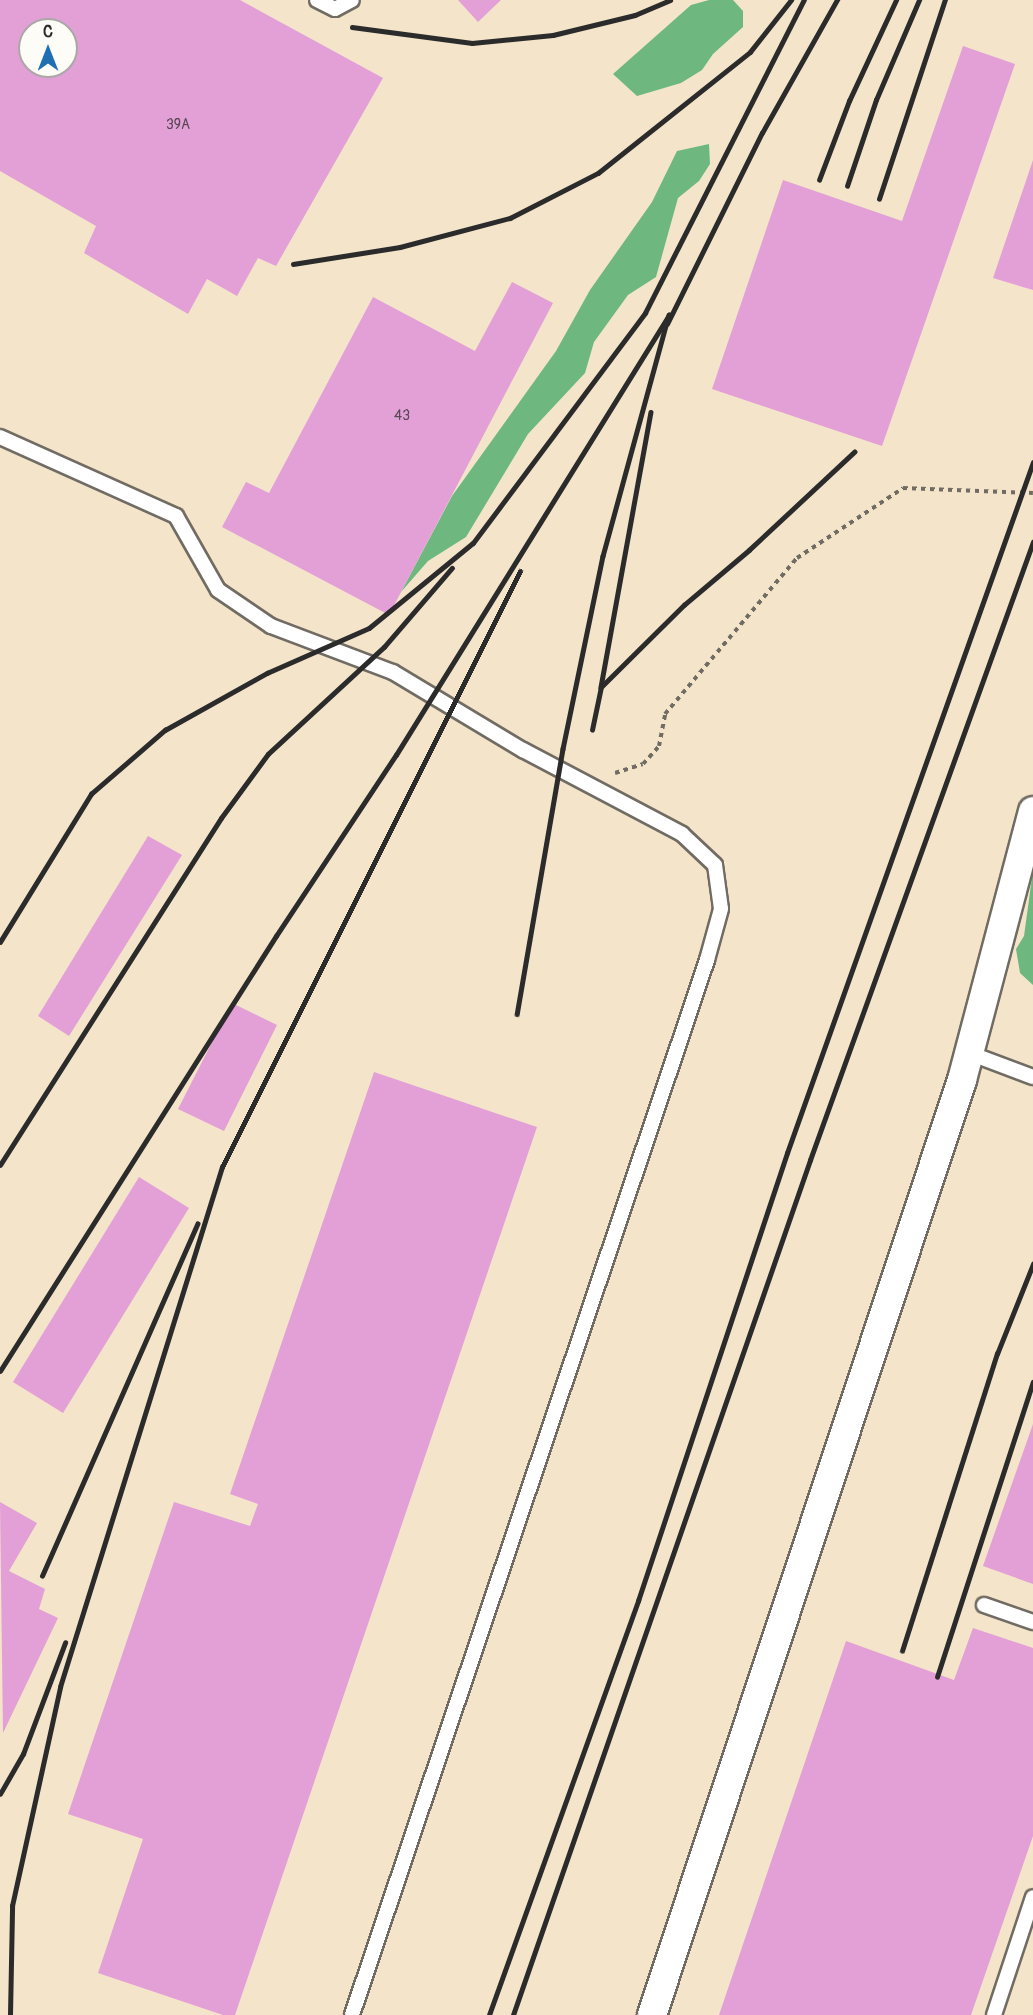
<!DOCTYPE html>
<meta charset="utf-8">
<style>
body{margin:0}
#map{position:relative;width:1033px;height:2015px;overflow:hidden;background:#f3e4ca;font-family:Pangolin,sans-serif}
div>[style]{position:absolute}
.forest>*{inset:0;background:#6eb880}
.building>*{inset:0;background:#e2a0d7}
.path>*{height:4px;margin-top:-2px;transform-origin:0;background:repeating-linear-gradient(90deg,#716c63 0 4.5px,transparent 0 9px)}
.roads{filter:drop-shadow(2px 0 #716c63) drop-shadow(-2px 0 #716c63) drop-shadow(0 2px #716c63) drop-shadow(0 -2px #716c63)}
.service>*{height:14px;margin:-7px;padding:0 7px;transform-origin:7px;border-radius:7px;background:#fff}
.minor>*{height:28px;margin:-14px;padding:0 14px;transform-origin:14px;border-radius:14px;background:#fff}
.rail>*{height:4.5px;margin:-2.25px;padding:0 2.25px;transform-origin:2.25px;border-radius:2.25px;background:#2b2b2b}
span{translate:-50% -50%;white-space:nowrap;text-align:center;line-height:1.15;-webkit-text-stroke:4.5px #fdfcf7;paint-order:stroke}
.number-label{font-size:14px;color:#594856}
.number-label span{-webkit-text-stroke-width:0}
.north{position:absolute;left:18px;top:18px;width:60px;height:60px;box-sizing:border-box;background:#fdfcf7;border:2px solid #a9a8a5;border-radius:50%;rotate:0deg;font-size:16px;font-weight:700;line-height:24px;text-align:center;color:#2b2b2b}
.north::after{content:'';display:block;margin:auto;width:21px;height:27px;background:#1f6fb2;clip-path:polygon(50% 0,100% 100%,50% 72%,0 100%)}
</style>
<div id="map">
<div class="forest">
<div style="clip-path:polygon(709px 0,733px 0,743px 11px,743px 27px,713px 54px,702px 70px,681px 83px,637px 96px,613px 74px,691px 5px)"></div>
<div style="clip-path:polygon(709px 144px,710px 164px,699px 181px,678px 198px,656px 277px,628px 295px,594px 342px,585px 373px,528px 434px,466px 537px,428px 561px,401px 592px,452px 496px,556px 351px,590px 290px,652px 202px,677px 151px)"></div>
<div style="clip-path:polygon(1033px 870px,1033px 985px,1020px 973px,1016px 949px,1024px 936px)"></div>
</div>
<div class="building">
<div style="clip-path:polygon(evenodd,0 0,240px 0,383px 78px,276px 266px,258px 258px,237px 296px,207px 279px,188px 314px,84px 253px,96px 226px,0 171px,0 0,30px 30px,66px 30px,66px 66px,30px 66px,30px 30px)"></div>
<div style="clip-path:polygon(458px 0,501px 0,478px 22px)"></div>
<div style="clip-path:polygon(963px 46px,1015px 64px,882px 446px,712px 389px,783px 180px,902px 221px)"></div>
<div style="clip-path:polygon(1033px 160px,1033px 290px,993px 278px)"></div>
<div style="clip-path:polygon(512px 282px,553px 303px,389px 615px,222px 527px,246px 482px,269px 493px,373px 297px,475px 351px)"></div>
<div style="clip-path:polygon(148px 836px,182px 855px,69px 1036px,38px 1016px)"></div>
<div style="clip-path:polygon(232px 1003px,277px 1025px,224px 1131px,178px 1109px)"></div>
<div style="clip-path:polygon(374px 1072px,537px 1127px,235px 2015px,223px 2015px,98px 1973px,143px 1839px,68px 1814px,174px 1502px,250px 1526px,258px 1504px,230px 1494px)"></div>
<div style="clip-path:polygon(139px 1177px,189px 1208px,63px 1413px,13px 1382px)"></div>
<div style="clip-path:polygon(1033px 1424px,1033px 1584px,983px 1566px)"></div>
<div style="clip-path:polygon(0 1502px,37px 1523px,9px 1571px,45px 1589px,39px 1609px,58px 1618px,3px 1733px)"></div>
<div style="clip-path:polygon(973px 1628px,1033px 1648px,1033px 1836px,971px 2015px,719px 2015px,846px 1641px,954px 1680px)"></div>
</div>
<div class="path">
<div style="left:615px;top:773px;width:29px;rotate:-18deg"></div>
<div style="left:643px;top:764px;width:24px;rotate:-48deg"></div>
<div style="left:659px;top:746px;width:33px;rotate:-79deg"></div>
<div style="left:665px;top:714px;width:204px;rotate:-49.8deg"></div>
<div style="left:797px;top:558px;width:127px;rotate:-33.4deg"></div>
<div style="left:903px;top:488px;width:130px;rotate:2.2deg"></div>
</div>
<div class="roads">
<div class="service">
<div style="left:317px;top:0;width:20px;rotate:27deg"></div>
<div style="left:335px;top:9px;width:19px;rotate:-28deg"></div>
<div style="left:0;top:437px;width:193px;rotate:24.2deg"></div>
<div style="left:176px;top:516px;width:85px;rotate:60.4deg"></div>
<div style="left:218px;top:590px;width:64px;rotate:34.2deg"></div>
<div style="left:271px;top:626px;width:130px;rotate:20.7deg"></div>
<div style="left:393px;top:672px;width:152px;rotate:31deg"></div>
<div style="left:523px;top:750px;width:180px;rotate:27.8deg"></div>
<div style="left:682px;top:834px;width:45px;rotate:43.2deg"></div>
<div style="left:715px;top:865px;width:44px;rotate:82.2deg"></div>
<div style="left:721px;top:909px;width:53px;rotate:105.4deg"></div>
<div style="left:707px;top:960px;width:1113px;rotate:108.6deg"></div>
<div style="left:969px;top:1053px;width:68px;rotate:20.6deg"></div>
<div style="left:984px;top:1605px;width:52px;rotate:19.1deg"></div>
<div style="left:994px;top:2015px;width:124px;rotate:-71.7deg"></div>
</div>
<div class="minor">
<div style="left:652px;top:2015px;width:985px;rotate:-71.66deg"></div>
<div style="left:962px;top:1080px;width:278px;rotate:-75.2deg"></div>
</div>
</div>
<div class="rail">
<div style="left:352px;top:27px;width:121px;rotate:7.6deg"></div>
<div style="left:472px;top:43px;width:81px;rotate:-5.6deg"></div>
<div style="left:553px;top:35px;width:84px;rotate:-13.7deg"></div>
<div style="left:635px;top:15px;width:38px;rotate:-23deg"></div>
<div style="left:819px;top:180px;width:85px;rotate:-69.2deg"></div>
<div style="left:849px;top:101px;width:111px;rotate:-65deg"></div>
<div style="left:847px;top:186px;width:91px;rotate:-71.4deg"></div>
<div style="left:876px;top:100px;width:109px;rotate:-66.7deg"></div>
<div style="left:879px;top:199px;width:210px;rotate:-71.7deg"></div>
<div style="left:293px;top:264px;width:108px;rotate:-9deg"></div>
<div style="left:400px;top:247px;width:114px;rotate:-14.8deg"></div>
<div style="left:510px;top:218px;width:99px;rotate:-27.1deg"></div>
<div style="left:598px;top:173px;width:194px;rotate:-38.5deg"></div>
<div style="left:750px;top:52px;width:66px;rotate:-51.7deg"></div>
<div style="left:667px;top:324px;width:213px;rotate:-63.6deg"></div>
<div style="left:762px;top:133px;width:153px;rotate:-60.6deg"></div>
<div style="left:651px;top:412px;width:280px;rotate:100.3deg"></div>
<div style="left:601px;top:687px;width:117px;rotate:-44.7deg"></div>
<div style="left:684px;top:605px;width:85px;rotate:-40.2deg"></div>
<div style="left:749px;top:550px;width:144px;rotate:-43deg"></div>
<div style="left:592px;top:730px;width:44px;rotate:-78.2deg"></div>
<div style="left:0;top:942px;width:174px;rotate:-58.4deg"></div>
<div style="left:91px;top:794px;width:98px;rotate:-40.9deg"></div>
<div style="left:165px;top:730px;width:117px;rotate:-29.2deg"></div>
<div style="left:267px;top:673px;width:111px;rotate:-23.8deg"></div>
<div style="left:369px;top:628px;width:134px;rotate:-39.3deg"></div>
<div style="left:473px;top:543px;width:287px;rotate:-53.2deg"></div>
<div style="left:645px;top:313px;width:351px;rotate:-63.1deg"></div>
<div style="left:0;top:1165px;width:411px;rotate:-57.5deg"></div>
<div style="left:221px;top:818px;width:79px;rotate:-53.7deg"></div>
<div style="left:268px;top:754px;width:158px;rotate:-42.7deg"></div>
<div style="left:384px;top:647px;width:104px;rotate:-49.3deg"></div>
<div style="left:0;top:1371px;width:515px;rotate:-57.61deg"></div>
<div style="left:276px;top:936px;width:217px;rotate:-56.5deg"></div>
<div style="left:396px;top:755px;width:518px;rotate:-58.18deg"></div>
<div style="left:669px;top:315px;width:250px;rotate:105.3deg"></div>
<div style="left:603px;top:556px;width:197px;rotate:101.7deg"></div>
<div style="left:563px;top:749px;width:269px;rotate:99.8deg"></div>
<div style="left:42px;top:1576px;width:385px;rotate:-66.2deg"></div>
<div style="left:902px;top:1651px;width:312px;rotate:-72.3deg"></div>
<div style="left:997px;top:1354px;width:97px;rotate:-68.2deg"></div>
<div style="left:937px;top:1677px;width:310px;rotate:-72deg"></div>
<div style="left:0;top:1794px;width:46px;rotate:-60.1deg"></div>
<div style="left:23px;top:1754px;width:119px;rotate:-69.3deg"></div>
<div style="left:10px;top:2015px;width:109px;rotate:-88.9deg"></div>
<div style="left:12px;top:1906px;width:224px;rotate:-77.6deg"></div>
<div style="left:60px;top:1687px;width:545px;rotate:-72.7deg"></div>
<div style="left:222px;top:1167px;width:666px;rotate:-63.43deg"></div>
<div style="left:489px;top:2015px;width:440px;rotate:-70.2deg"></div>
<div style="left:638px;top:1601px;width:472px;rotate:-71.6deg"></div>
<div style="left:787px;top:1153px;width:733px;rotate:-70.4deg"></div>
<div style="left:513px;top:2015px;width:905px;rotate:-70.84deg"></div>
<div style="left:810px;top:1160px;width:657px;rotate:-70.16deg"></div>
</div>
<div class="number-label">
<span style="left:178px;top:125px">39А</span>
<span style="left:402px;top:416px">43</span>
</div>
<div class="north">С</div>
</div>
